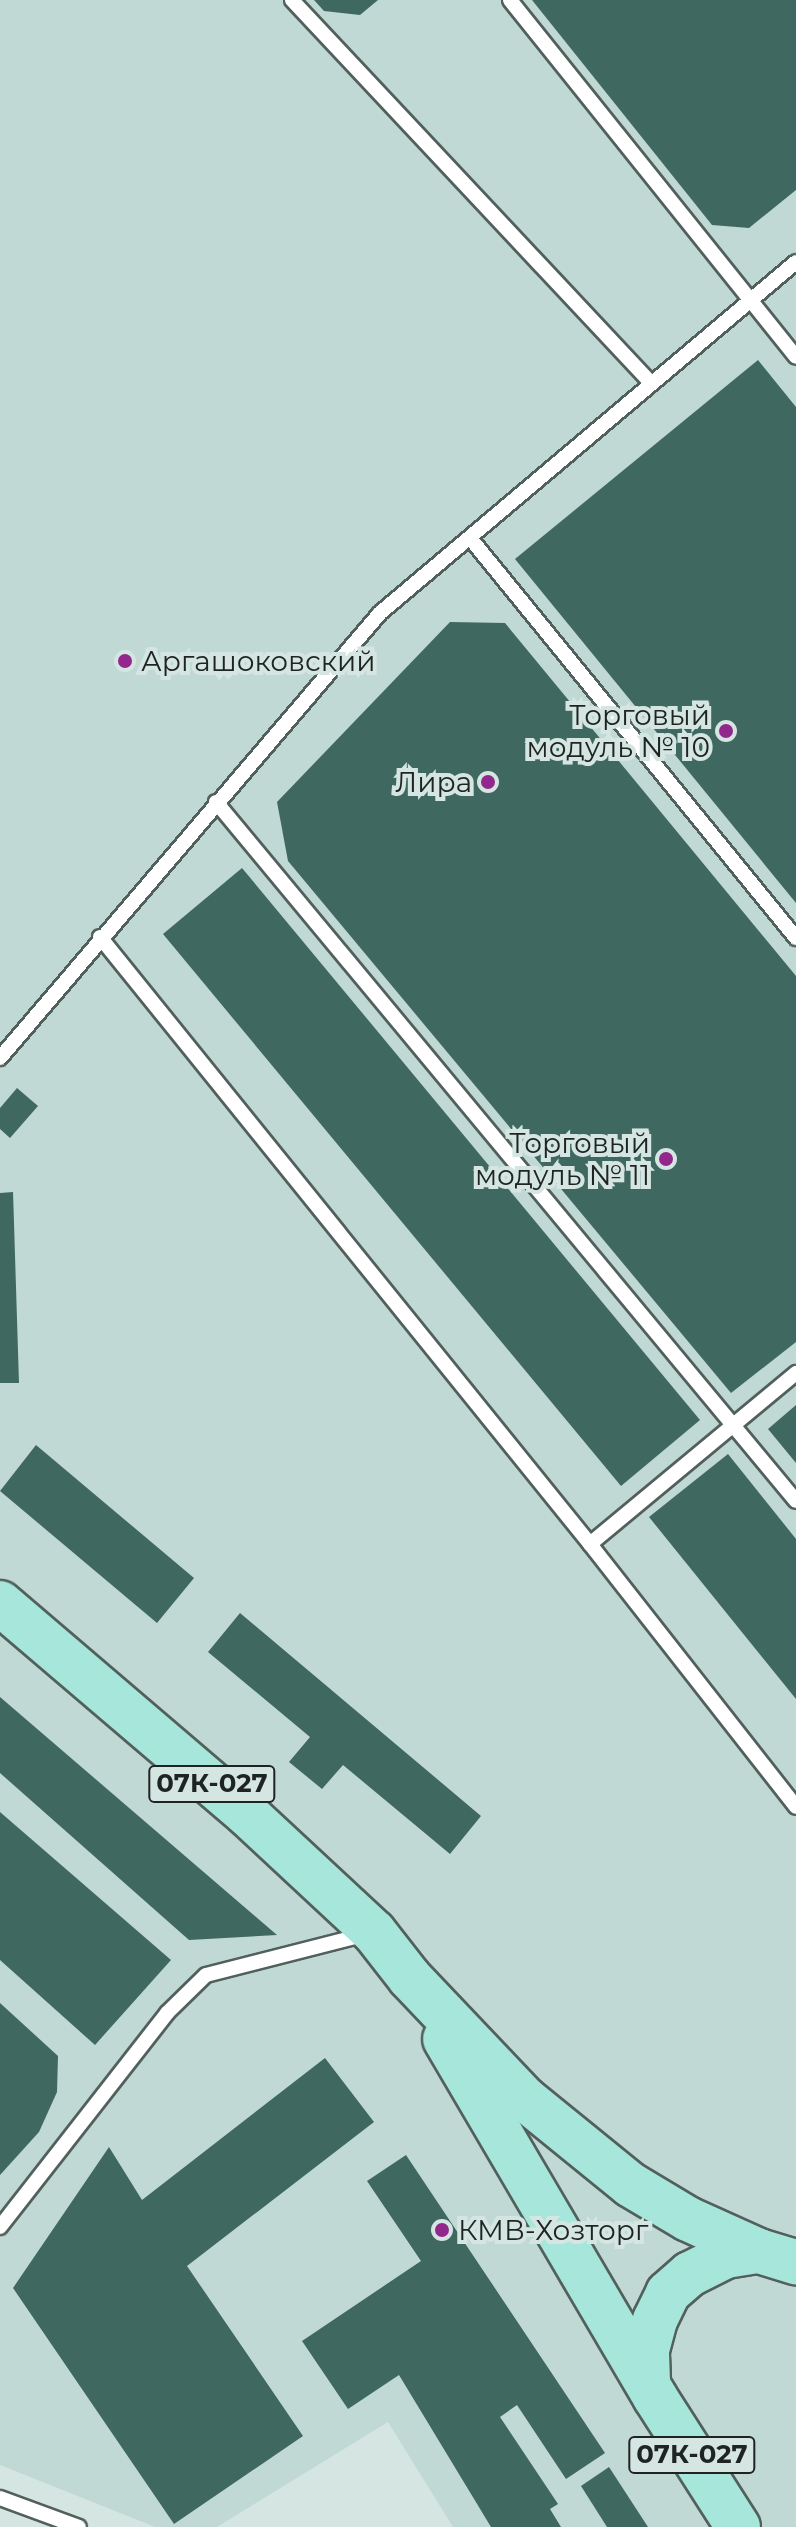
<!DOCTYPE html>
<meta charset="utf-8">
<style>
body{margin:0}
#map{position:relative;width:796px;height:2527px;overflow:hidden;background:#d5e6e2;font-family:Montserrat,sans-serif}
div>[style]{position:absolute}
.built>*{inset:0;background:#c0d9d4}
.building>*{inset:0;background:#3f6860}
.roads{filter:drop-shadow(2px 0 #52605d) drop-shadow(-2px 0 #52605d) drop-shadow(0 2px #52605d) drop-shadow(0 -2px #52605d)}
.service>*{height:14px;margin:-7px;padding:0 7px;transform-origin:7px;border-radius:7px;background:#fff}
.primary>*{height:44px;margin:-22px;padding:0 22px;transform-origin:22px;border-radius:22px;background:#a7e6db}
.dots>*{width:22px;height:22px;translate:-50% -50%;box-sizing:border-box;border:4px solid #d5e6e2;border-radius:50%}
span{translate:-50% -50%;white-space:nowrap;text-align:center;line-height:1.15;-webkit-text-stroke:8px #d5e6e2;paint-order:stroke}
.shield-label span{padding:2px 6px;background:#d5e6e2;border:2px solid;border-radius:6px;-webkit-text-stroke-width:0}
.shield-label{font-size:26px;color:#1d2422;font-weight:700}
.poi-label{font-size:28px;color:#1d2422}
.left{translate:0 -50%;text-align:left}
.right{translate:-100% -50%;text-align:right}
</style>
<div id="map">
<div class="built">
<div style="clip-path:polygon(0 0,796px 0,796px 2527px,453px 2527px,388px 2422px,217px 2527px,155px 2527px,0 2465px)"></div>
</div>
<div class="building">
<div style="clip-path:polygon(314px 0,378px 0,360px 15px,324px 11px)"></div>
<div style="clip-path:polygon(532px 0,796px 0,796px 190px,749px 228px,712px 225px)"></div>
<div style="clip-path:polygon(758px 360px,796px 407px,796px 903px,515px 559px)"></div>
<div style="clip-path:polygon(450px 622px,505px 623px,796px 976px,796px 1342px,731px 1393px,288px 861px,277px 802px)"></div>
<div style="clip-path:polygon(242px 868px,700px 1420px,621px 1486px,163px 934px)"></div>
<div style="clip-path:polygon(17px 1088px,38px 1106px,10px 1138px,0 1129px,0 1108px)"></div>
<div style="clip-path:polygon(13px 1192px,19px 1383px,0 1383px,0 1193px)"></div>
<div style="clip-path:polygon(796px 1405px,796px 1463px,768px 1429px)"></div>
<div style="clip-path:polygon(36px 1445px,194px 1578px,157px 1623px,0 1491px)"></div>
<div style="clip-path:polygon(728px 1454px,796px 1539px,796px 1699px,649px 1517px)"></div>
<div style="clip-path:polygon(240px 1613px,481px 1816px,450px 1854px,343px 1765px,322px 1789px,289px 1762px,310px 1737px,208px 1652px)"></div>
<div style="clip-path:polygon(0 1697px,277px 1935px,189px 1940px,0 1773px)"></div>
<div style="clip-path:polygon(0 1812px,171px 1960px,95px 2045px,0 1960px)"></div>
<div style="clip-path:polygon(0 2003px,58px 2056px,57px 2092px,39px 2132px,0 2175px)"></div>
<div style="clip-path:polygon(325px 2058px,374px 2122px,187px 2266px,303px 2436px,174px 2524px,13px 2288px,109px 2147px,142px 2200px)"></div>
<div style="clip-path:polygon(406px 2155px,605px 2453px,566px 2479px,517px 2405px,500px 2417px,558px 2504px,550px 2509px,561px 2527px,491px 2527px,399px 2375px,348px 2409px,302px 2341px,421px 2261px,367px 2181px)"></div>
<div style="clip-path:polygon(609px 2467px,648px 2527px,607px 2527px,581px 2486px)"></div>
</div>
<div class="roads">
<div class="service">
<div style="left:292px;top:0;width:526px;rotate:46.85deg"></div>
<div style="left:510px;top:0;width:457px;rotate:51.3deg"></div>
<div style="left:470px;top:538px;width:516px;rotate:50.82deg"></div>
<div style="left:216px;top:802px;width:908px;rotate:50.32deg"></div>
<div style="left:100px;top:937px;width:780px;rotate:51.09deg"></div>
<div style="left:590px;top:1544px;width:334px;rotate:51.9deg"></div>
<div style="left:0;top:1058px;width:585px;rotate:-49.5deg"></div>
<div style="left:380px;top:613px;width:544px;rotate:-40.16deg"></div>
<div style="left:590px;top:1544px;width:268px;rotate:-39.7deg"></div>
<div style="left:0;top:2227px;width:271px;rotate:-52deg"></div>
<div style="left:167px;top:2013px;width:54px;rotate:-44.3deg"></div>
<div style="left:206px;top:1975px;width:166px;rotate:-14.3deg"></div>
<div style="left:0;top:2498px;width:84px;rotate:20.2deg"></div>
</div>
<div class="primary">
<div style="left:0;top:1603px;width:325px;rotate:40.5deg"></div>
<div style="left:247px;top:1814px;width:173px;rotate:42.9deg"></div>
<div style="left:374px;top:1932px;width:58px;rotate:52deg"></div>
<div style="left:410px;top:1978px;width:167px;rotate:46.5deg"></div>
<div style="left:525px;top:2099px;width:136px;rotate:39.1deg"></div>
<div style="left:631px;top:2185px;width:66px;rotate:30.8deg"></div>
<div style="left:688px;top:2219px;width:78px;rotate:24.3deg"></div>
<div style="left:759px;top:2251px;width:39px;rotate:17deg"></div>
<div style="left:445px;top:2039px;width:415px;rotate:59.6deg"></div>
<div style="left:655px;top:2397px;width:154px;rotate:57.4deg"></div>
<div style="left:648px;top:2382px;width:32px;rotate:-92deg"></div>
<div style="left:647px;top:2350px;width:31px;rotate:-75deg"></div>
<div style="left:655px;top:2320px;width:30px;rotate:-64deg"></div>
<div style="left:668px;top:2293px;width:29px;rotate:-41deg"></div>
<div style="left:690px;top:2274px;width:40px;rotate:-26.6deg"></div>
<div style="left:726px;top:2256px;width:33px;rotate:-9deg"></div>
</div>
</div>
<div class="dots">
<div style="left:125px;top:661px;background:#92288b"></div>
<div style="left:726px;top:731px;background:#92288b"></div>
<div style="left:488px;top:782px;background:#92288b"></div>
<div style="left:666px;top:1159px;background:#92288b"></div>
<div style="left:442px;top:2230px;background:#92288b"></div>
</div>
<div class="shield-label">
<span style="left:212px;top:1784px">07К-027</span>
<span style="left:692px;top:2455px">07К-027</span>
</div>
<div class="poi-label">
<span class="left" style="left:141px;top:661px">Аргашоковский</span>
<span class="right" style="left:710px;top:731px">Торговый<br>модуль № 10</span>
<span class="right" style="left:472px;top:782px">Лира</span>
<span class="right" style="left:650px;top:1159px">Торговый<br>модуль № 11</span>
<span class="left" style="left:458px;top:2230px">КМВ-Хозторг</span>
</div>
</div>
